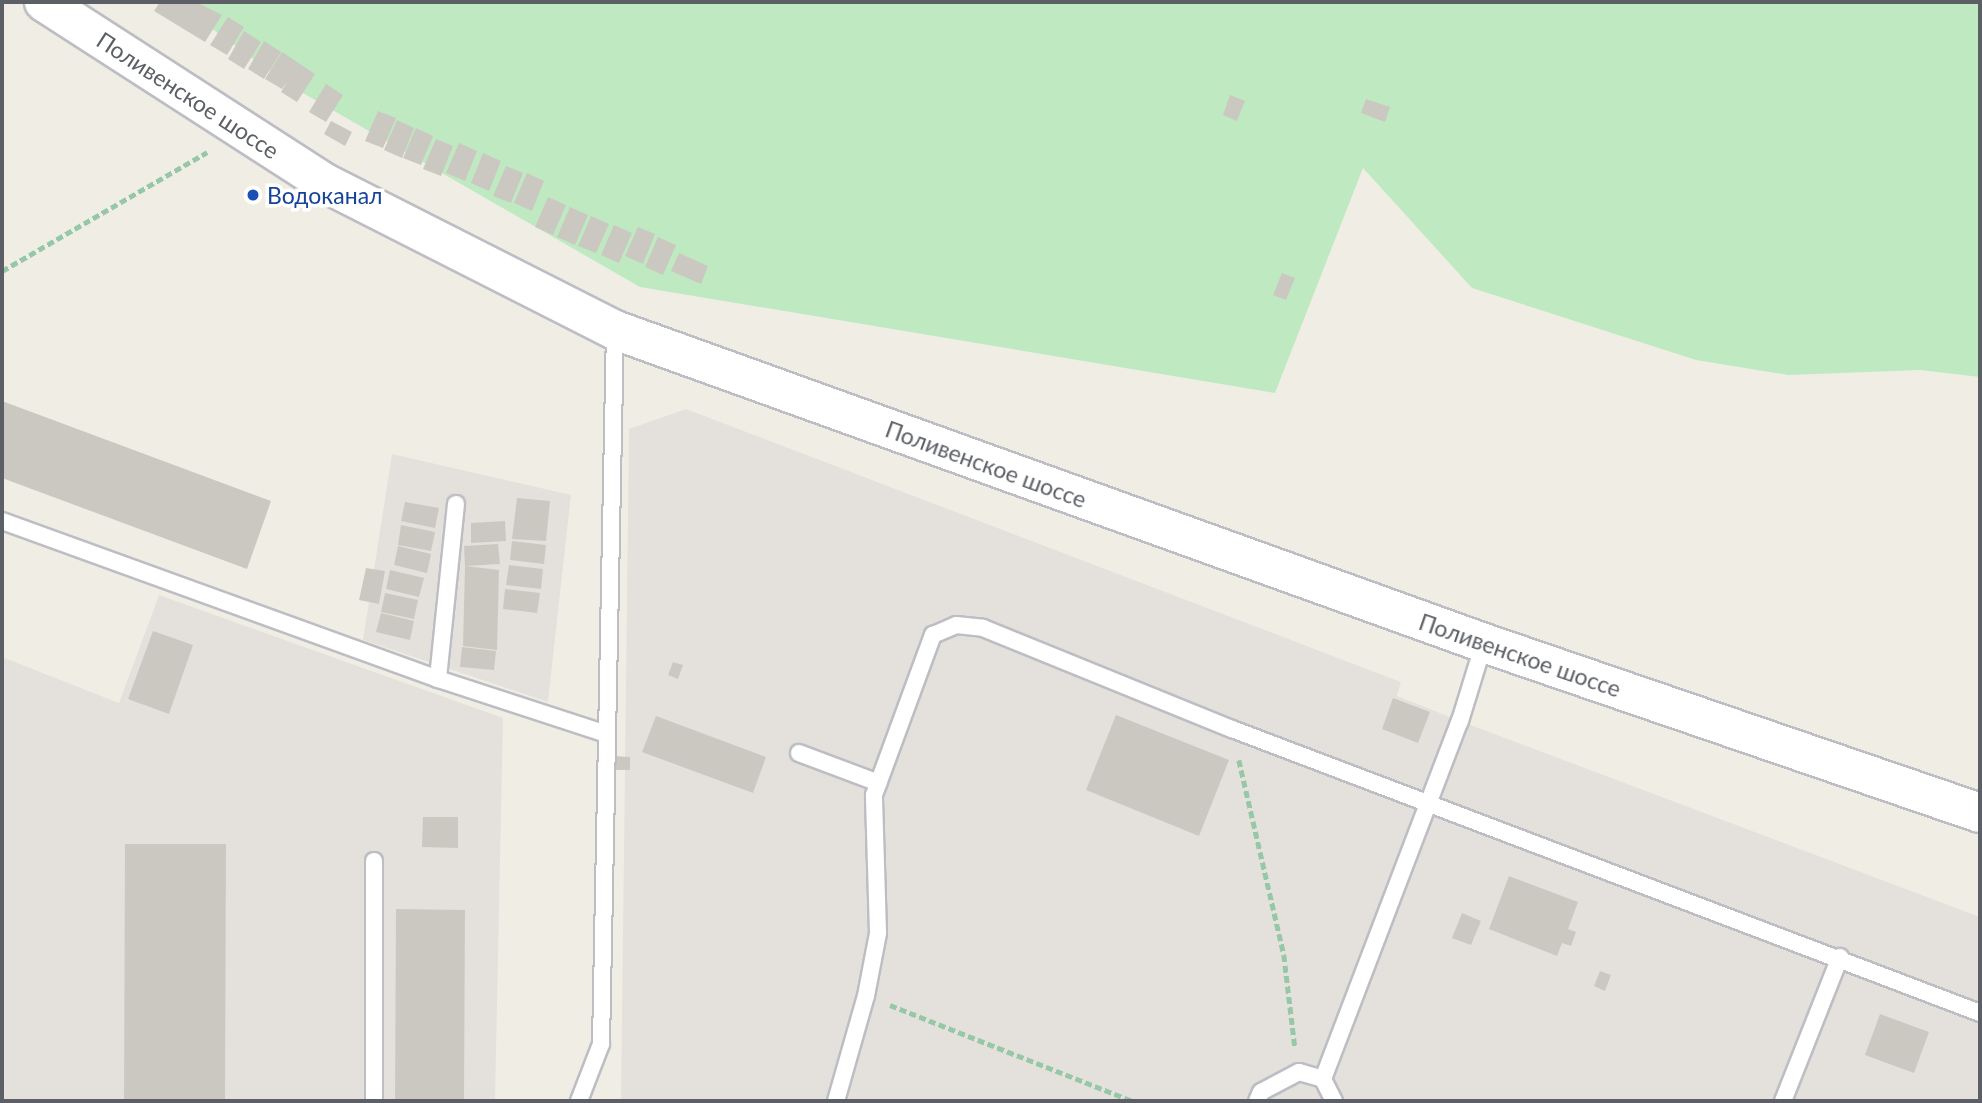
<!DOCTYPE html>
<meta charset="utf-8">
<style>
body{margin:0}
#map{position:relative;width:1982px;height:1103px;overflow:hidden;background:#f0eee4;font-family:Lato,sans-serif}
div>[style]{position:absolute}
.industrial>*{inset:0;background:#e4e1dc}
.green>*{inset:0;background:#bfe9c1}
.building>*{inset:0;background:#cbc8c1}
.path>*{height:4.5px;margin-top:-2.25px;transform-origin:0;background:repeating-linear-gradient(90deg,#96c8a7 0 7px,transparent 0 10.5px)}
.roads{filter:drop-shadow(2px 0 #bcbec4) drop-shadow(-2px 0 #bcbec4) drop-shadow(0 2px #bcbec4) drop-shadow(0 -2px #bcbec4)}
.service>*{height:16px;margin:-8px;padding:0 8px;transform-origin:8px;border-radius:8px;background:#fff}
.tertiary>*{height:38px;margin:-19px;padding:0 19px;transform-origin:19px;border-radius:19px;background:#fff}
.dots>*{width:19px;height:19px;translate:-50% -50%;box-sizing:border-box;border:4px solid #fff;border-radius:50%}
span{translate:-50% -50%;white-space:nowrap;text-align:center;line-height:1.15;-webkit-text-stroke:7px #fff;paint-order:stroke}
.street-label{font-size:23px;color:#5c6066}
.transit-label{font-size:23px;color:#164399}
.left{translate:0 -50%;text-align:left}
.frame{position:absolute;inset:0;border:4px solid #5c6066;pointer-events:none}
</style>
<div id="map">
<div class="industrial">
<div style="clip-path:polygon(686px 409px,1401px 682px,1397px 696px,1460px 721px,1980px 917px,1980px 1101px,621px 1101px,629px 429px)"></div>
<div style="clip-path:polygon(392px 454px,571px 495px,548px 702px,363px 640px)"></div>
<div style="clip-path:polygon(159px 595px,503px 718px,495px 1101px,2px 1101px,2px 657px,119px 703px)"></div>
</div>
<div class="green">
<div style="clip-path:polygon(175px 2px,1980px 2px,1980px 377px,1920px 370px,1788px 375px,1696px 360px,1472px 288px,1363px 168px,1275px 393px,640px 287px,289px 85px)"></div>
</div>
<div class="building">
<div style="clip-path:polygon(160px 2px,196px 2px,222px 15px,205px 42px,154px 11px)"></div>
<div style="clip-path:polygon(228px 17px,244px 27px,227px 55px,210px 45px)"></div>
<div style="clip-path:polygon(244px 31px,261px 42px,244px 69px,228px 59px)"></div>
<div style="clip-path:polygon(264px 41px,281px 52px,264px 79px,248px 69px)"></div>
<div style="clip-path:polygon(282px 52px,315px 74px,297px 102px,281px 92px,287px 82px,282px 89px,265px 79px)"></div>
<div style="clip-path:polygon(326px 84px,343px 95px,326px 122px,309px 112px)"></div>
<div style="clip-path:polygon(1230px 95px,1245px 101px,1237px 121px,1223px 115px)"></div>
<div style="clip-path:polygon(1366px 99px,1390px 107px,1385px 122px,1361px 113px)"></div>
<div style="clip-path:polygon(378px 111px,396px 118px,383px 148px,365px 141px)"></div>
<div style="clip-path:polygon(397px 120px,414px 128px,402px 158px,384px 150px)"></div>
<div style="clip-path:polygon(331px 121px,352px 132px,345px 146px,324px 134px)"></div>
<div style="clip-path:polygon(416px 128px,433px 136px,421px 165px,403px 158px)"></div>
<div style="clip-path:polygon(436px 139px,453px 146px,441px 176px,423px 169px)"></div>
<div style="clip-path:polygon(459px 143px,477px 151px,465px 181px,446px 173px)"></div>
<div style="clip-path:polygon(483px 153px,501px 161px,489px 191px,471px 183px)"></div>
<div style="clip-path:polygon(506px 166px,523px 173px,511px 203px,493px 196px)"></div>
<div style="clip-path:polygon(527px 173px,544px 181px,532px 211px,514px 203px)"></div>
<div style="clip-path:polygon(548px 197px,566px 205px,553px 235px,535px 227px)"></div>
<div style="clip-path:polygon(570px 207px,588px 215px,575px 245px,557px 237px)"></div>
<div style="clip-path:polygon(591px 216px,609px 224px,596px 253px,578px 246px)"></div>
<div style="clip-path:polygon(614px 225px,632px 233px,619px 263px,601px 255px)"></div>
<div style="clip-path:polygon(638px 227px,655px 234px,643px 264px,625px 256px)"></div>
<div style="clip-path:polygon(658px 237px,676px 245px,663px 275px,645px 267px)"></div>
<div style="clip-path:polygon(679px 253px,708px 266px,701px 284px,671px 271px)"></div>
<div style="clip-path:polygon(1282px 273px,1295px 278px,1286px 300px,1273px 295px)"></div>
<div style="clip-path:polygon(2px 401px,271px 501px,247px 569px,2px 478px)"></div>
<div style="clip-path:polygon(517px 498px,550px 501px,546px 541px,512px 539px)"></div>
<div style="clip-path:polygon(405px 502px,439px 508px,435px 528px,401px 521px)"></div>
<div style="clip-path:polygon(505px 521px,506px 541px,471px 543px,471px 523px)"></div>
<div style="clip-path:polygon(401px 525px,435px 532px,431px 551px,398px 545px)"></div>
<div style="clip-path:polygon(512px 541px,546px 545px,544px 564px,510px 560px)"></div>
<div style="clip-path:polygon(498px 544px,500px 564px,465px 566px,464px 546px)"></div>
<div style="clip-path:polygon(398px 546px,431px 554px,427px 573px,394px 565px)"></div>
<div style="clip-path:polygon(509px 565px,543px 569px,541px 589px,506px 585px)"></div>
<div style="clip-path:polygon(465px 566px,499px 570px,497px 650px,463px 646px)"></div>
<div style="clip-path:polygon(366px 568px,385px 571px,379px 604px,359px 600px)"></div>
<div style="clip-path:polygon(390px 570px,424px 578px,419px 597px,386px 589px)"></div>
<div style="clip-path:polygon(505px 589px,540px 593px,537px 613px,503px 609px)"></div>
<div style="clip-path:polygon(385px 593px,418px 600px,414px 619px,381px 612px)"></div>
<div style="clip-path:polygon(381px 613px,414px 621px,410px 640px,376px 632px)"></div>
<div style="clip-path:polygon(153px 631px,193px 645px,169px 714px,128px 699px)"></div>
<div style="clip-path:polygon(462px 647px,496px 651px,494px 670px,460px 667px)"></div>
<div style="clip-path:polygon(673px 662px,683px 665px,678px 679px,668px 675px)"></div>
<div style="clip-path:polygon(1393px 698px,1430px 712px,1418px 743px,1382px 729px)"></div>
<div style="clip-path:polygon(1116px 715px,1229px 760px,1199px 836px,1086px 790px)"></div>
<div style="clip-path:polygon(656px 716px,766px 757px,753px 793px,642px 752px)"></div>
<div style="clip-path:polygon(614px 756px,630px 757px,630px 770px,614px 770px)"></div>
<div style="clip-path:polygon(423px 817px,458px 817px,458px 848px,422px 847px)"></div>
<div style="clip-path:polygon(125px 844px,226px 844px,225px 1101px,124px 1101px)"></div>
<div style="clip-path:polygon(1509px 876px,1578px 902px,1568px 929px,1576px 932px,1571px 946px,1562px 943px,1557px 956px,1489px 929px)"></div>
<div style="clip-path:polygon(396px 909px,465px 910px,464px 1101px,395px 1101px)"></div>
<div style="clip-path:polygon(1462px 913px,1481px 921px,1471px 945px,1452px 938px)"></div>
<div style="clip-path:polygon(1600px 971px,1611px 975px,1605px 991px,1594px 986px)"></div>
<div style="clip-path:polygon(1880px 1014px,1929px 1032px,1914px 1073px,1865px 1055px)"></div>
</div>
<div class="path">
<div style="left:2px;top:271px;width:237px;rotate:-30.1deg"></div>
<div style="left:1239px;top:760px;width:200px;rotate:77deg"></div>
<div style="left:1284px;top:955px;width:93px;rotate:83.2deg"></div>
<div style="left:890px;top:1005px;width:261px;rotate:21.6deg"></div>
</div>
<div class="roads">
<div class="service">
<div style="left:456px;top:504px;width:176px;rotate:95.9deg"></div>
<div style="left:438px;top:679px;width:177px;rotate:18.1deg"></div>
<div style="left:2px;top:521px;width:464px;rotate:19.9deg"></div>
<div style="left:799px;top:753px;width:85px;rotate:20.6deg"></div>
<div style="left:374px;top:861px;width:240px;rotate:90deg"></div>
<div style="left:579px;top:1101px;width:61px;rotate:-68.9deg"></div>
<div style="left:601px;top:1044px;width:714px;rotate:-88.88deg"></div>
<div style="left:836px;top:1101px;width:109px;rotate:-74.1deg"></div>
<div style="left:866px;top:996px;width:64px;rotate:-79.2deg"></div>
<div style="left:878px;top:933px;width:138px;rotate:-91.7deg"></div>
<div style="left:874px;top:795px;width:171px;rotate:-69.8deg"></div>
<div style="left:933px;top:635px;width:25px;rotate:-23deg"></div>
<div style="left:956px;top:625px;width:27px;rotate:6deg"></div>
<div style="left:983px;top:628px;width:269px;rotate:22.1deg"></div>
<div style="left:1232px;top:729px;width:800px;rotate:20.79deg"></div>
<div style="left:1257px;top:1101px;width:10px;rotate:-66deg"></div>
<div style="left:1261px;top:1092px;width:43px;rotate:-27.8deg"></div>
<div style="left:1299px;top:1072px;width:25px;rotate:16deg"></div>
<div style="left:1334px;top:1101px;width:25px;rotate:-117deg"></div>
<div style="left:1323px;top:1079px;width:383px;rotate:-69.1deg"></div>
<div style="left:1460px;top:721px;width:82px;rotate:-72.9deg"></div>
<div style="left:1783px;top:1101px;width:155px;rotate:-68.4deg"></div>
</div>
<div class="tertiary">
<div style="left:44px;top:2px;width:332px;rotate:32.8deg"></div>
<div style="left:323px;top:182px;width:327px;rotate:26.9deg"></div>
<div style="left:615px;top:330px;width:924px;rotate:19.81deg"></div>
<div style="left:1484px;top:643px;width:524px;rotate:18.92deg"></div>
</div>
</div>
<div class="dots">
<div style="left:253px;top:195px;background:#1a4fb4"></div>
</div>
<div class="street-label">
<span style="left:188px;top:95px;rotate:33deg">Поливенское шоссе</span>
<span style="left:986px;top:464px;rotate:20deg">Поливенское шоссе</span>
<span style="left:1520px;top:655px;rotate:19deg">Поливенское шоссе</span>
</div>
<div class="transit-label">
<span class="left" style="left:267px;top:195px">Водоканал</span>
</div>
<div class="frame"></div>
</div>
